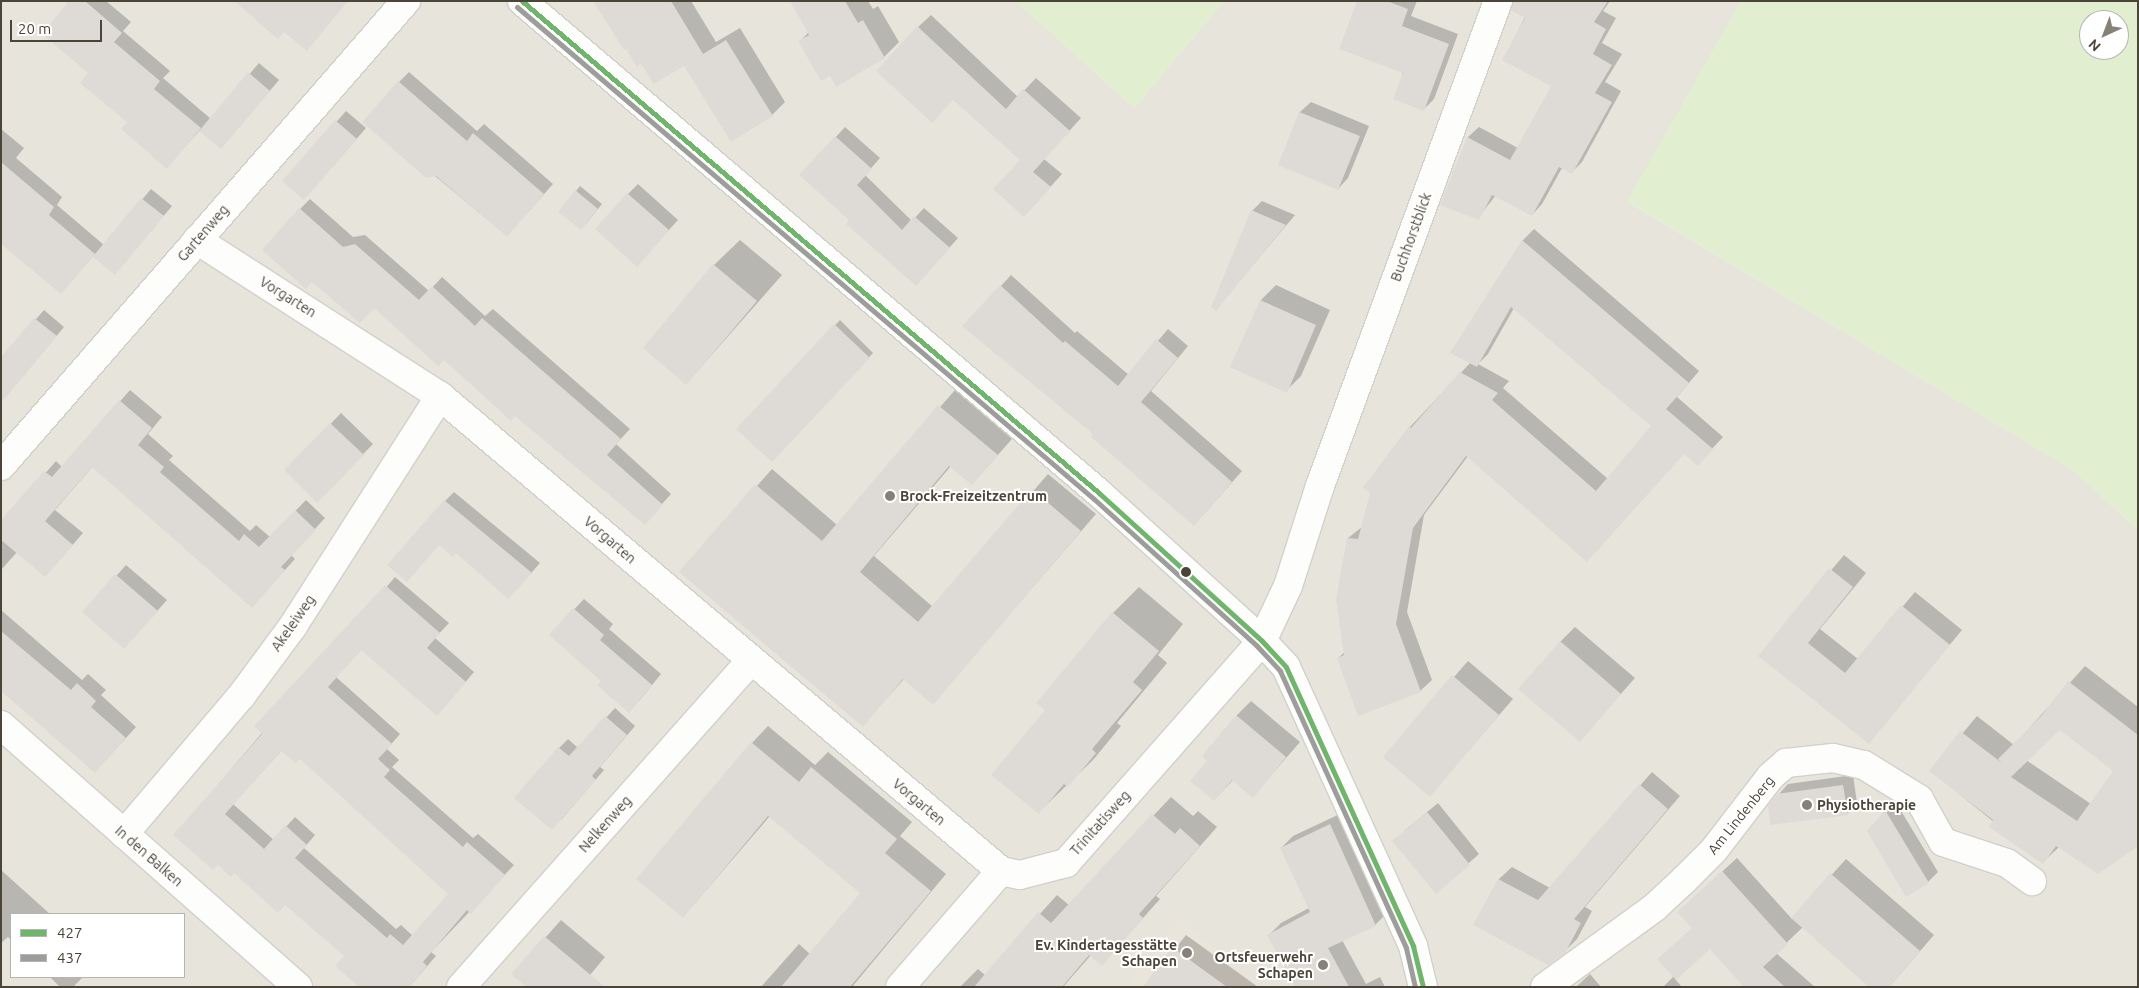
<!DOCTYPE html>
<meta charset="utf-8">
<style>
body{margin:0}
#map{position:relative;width:2139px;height:988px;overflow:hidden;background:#f4f2ee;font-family:Ubuntu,sans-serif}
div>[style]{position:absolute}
.residential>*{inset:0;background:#e7e4dc}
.education>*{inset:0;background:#eae5da}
.green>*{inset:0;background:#e1eecf}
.shadow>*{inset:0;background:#0003}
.building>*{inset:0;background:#dedbd6}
.roads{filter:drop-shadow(1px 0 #d2d0cb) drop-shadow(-1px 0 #d2d0cb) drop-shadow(0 1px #d2d0cb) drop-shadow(0 -1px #d2d0cb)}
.minor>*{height:28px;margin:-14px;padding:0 14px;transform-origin:14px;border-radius:14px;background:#fdfdfc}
.bus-1>*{height:5px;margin:-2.5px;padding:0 2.5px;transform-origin:2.5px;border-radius:2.5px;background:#70b56c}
.bus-2>*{height:5px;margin:-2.5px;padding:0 2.5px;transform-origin:2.5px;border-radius:2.5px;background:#9d9d9c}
.dots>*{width:14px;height:14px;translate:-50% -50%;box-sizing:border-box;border:2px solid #fff;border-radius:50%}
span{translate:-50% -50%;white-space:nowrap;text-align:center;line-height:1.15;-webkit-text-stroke:4px #fff;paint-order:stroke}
.street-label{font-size:14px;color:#4b4439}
.poi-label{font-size:14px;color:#4b4439;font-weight:700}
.left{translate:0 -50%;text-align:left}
.right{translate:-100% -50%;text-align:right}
.frame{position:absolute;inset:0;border:2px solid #4b4439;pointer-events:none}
.legend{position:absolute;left:10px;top:913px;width:175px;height:65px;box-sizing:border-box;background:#fff;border:1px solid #b7b4b0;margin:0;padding:6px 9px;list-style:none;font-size:15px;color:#4b4439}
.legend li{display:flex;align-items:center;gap:10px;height:25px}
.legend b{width:25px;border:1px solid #b7b4b0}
.north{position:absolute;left:2079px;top:10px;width:50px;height:50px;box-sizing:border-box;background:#fff;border:1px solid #b7b4b0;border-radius:50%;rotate:223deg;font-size:14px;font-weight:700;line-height:20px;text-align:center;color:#4b4439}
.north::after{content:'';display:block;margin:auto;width:18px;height:22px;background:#868178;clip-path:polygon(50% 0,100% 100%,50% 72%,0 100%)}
.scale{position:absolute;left:10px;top:20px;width:92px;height:22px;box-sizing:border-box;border:2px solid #4b4439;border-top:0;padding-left:6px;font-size:15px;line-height:18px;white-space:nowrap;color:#4b4439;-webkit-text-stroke:4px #fff;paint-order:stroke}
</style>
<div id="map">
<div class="residential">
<div style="clip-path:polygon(evenodd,1px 1px,1016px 1px,1134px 108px,1224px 1px,1741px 1px,1628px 202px,2073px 470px,2138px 530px,2138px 987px,1px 987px,1px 1px,11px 914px,184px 914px,184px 977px,11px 977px,11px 914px)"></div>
</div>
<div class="education">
<div style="clip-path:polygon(1180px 919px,1261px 987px,1126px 987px)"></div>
</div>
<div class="green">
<div style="clip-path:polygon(1016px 1px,1224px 1px,1134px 108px)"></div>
<div style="clip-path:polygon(evenodd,1741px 1px,2138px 1px,2138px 530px,2073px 470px,1627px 201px,1741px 1px,2089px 20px,2119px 20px,2119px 50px,2089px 50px,2089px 20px)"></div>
</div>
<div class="shadow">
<div style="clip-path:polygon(71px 1px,106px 1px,131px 22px,123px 31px,170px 71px,163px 78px,211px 119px,259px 63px,279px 80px,221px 148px,200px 130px,167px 167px,90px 73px)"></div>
<div style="clip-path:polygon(595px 1px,691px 1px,716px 42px,740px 28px,785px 102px,772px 115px,685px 64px,642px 62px)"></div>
<div style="clip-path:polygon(791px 1px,868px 1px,873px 9px,878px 6px,899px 42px,884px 57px,830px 74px,800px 41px,809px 32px)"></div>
<div style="clip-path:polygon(1358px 1px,1417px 1px,1411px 16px,1458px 34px,1434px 99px,1424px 109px)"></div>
<div style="clip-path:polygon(1533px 1px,1610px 1px,1603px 11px,1616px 18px,1602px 43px,1622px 54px,1605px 82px,1621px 91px,1582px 162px,1571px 173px,1562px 168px,1542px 204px,1532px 215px,1496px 195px,1478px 218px,1442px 205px,1468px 137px,1479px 127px,1518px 148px,1553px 85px,1504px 59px)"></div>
<div style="clip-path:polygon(931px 15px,1018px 97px,1036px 78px,1081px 118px,1044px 159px,1062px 174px,1036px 203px,1021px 160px,918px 27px)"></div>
<div style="clip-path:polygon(409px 72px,477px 131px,484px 124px,553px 184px,507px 236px,435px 176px,426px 176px,399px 82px)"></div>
<div style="clip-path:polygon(1311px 102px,1369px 126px,1348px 178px,1338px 189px,1279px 165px,1300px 112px)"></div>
<div style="clip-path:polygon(346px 111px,366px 128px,314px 188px,284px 181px)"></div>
<div style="clip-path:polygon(845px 127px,880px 158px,865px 175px,912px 221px,924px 208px,958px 238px,925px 275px,851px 220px,801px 175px)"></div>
<div style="clip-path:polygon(1px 129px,24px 148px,16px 158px,62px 197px,57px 205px,104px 245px,151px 189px,172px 206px,115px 273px,93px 255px,1px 229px)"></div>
<div style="clip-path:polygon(638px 184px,678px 220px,637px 265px,628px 194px)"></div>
<div style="clip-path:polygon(580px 186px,602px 204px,586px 224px,576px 191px)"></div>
<div style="clip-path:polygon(310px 199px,353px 237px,365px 235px,429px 291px,442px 277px,485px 316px,493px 309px,630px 429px,616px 444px,671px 494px,645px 523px,300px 209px)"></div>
<div style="clip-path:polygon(1262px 201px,1295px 215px,1216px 309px,1252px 211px)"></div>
<div style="clip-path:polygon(evenodd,1534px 229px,1699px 371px,1677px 397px,1723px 437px,1709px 452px,1684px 453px,1598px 549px,1468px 456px,1424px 515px,1407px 612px,1432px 680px,1420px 691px,1338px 658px,1345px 652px,1348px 538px,1362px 527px,1372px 493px,1364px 487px,1410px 427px,1471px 362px,1451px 352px,1523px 240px,1534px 229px,1514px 308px,1653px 426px,1608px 479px,1503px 388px,1509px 381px,1478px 364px,1488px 354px,1514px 308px)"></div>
<div style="clip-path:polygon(740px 240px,782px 275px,686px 384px,714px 265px)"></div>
<div style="clip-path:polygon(1011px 275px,1075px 333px,1077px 331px,1129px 375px,1168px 329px,1188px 346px,1151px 391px,1242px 471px,1204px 514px,1095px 434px,1001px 286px)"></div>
<div style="clip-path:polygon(1276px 285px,1330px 310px,1301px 376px,1286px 391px,1261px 300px)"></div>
<div style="clip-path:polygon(44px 310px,64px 327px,8px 394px,1px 359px)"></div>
<div style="clip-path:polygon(840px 320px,873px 353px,772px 461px,738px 429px)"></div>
<div style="clip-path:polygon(130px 390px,162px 417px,148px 434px,173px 456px,169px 460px,250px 531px,256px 525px,270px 537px,306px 500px,325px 518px,291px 555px,295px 559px,252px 606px,93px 466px,55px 510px,83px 533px,55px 565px,17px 552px,1px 570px,1px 524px,56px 461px,62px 467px)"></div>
<div style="clip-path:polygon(955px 390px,1012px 439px,972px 484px,951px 466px,874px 556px,933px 607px,1048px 474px,1096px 514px,933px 703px,904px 679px,863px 725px,681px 572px,772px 469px,837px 525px)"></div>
<div style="clip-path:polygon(341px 413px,373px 444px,317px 501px,286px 470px)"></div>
<div style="clip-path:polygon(454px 492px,540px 563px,517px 589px,456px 552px,445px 501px)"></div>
<div style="clip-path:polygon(1844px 555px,1866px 573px,1820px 629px,1858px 659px,1915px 592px,1962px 630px,1869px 742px,1760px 655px)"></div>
<div style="clip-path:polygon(126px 565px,167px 600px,134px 637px,84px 612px)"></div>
<div style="clip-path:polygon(evenodd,395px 577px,449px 623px,435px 638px,474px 672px,446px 705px,362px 649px,336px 677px,400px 734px,387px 749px,399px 760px,392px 767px,473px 838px,478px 834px,514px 865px,431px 952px,436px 956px,409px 987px,345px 956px,285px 903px,175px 835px,395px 577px,282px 750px,300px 757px,450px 894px,413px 936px,401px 925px,396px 929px,304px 848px,315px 835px,295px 817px,274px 840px,233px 804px,282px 750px)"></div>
<div style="clip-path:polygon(1139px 587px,1183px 624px,1158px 655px,1167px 663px,1117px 723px,1121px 726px,1093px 760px,1039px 812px,1046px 710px,1113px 613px)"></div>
<div style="clip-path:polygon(584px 599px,613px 624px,609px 629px,661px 674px,639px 701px,603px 681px,550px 635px)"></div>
<div style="clip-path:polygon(1px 610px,82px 680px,88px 674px,106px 690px,101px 695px,136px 727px,105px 761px,1px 689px)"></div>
<div style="clip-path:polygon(1575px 627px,1635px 678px,1580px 740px,1560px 642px)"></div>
<div style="clip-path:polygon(1468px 661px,1513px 699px,1430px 795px,1384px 757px)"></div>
<div style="clip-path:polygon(evenodd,2085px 666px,2138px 707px,2138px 844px,2059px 847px,2043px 862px,1931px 771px,1977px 716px,2014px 745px,2085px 666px,2060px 729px,2114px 771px,2091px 804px,2026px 760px,2060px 729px)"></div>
<div style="clip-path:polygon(1251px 701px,1300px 742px,1253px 796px,1233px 780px,1214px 800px,1208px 760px,1236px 716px)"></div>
<div style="clip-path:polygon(615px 708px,635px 726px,600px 767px,604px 770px,561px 820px,559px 748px,568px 739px,578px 748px)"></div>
<div style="clip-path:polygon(768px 726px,815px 765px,828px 752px,912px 822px,900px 836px,946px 874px,852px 987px,761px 987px,799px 944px,810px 954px,862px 893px,770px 816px,683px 917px,752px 743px)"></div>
<div style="clip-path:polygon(1652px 772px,1680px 796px,1585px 907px,1592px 911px,1577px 939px,1564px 952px,1475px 925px,1499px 879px,1512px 867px,1550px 888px)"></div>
<div style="clip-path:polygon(1853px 775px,1857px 803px,1847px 814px,1778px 795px,1788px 784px)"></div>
<div style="clip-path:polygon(1171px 797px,1193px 816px,1198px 811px,1217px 827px,1156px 896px,1160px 899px,1102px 964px,1091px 955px,1063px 987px,960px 987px,978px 969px,985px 975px,1057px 895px,1069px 905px)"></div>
<div style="clip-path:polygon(1895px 801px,1938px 872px,1928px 882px,1868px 831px)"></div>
<div style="clip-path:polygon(1438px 803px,1479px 854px,1436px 892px,1404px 831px)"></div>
<div style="clip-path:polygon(1342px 813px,1387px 913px,1375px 925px,1342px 940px,1366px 984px,1380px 977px,1385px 987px,1296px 987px,1269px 935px,1281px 923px,1309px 908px,1281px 848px,1293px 836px)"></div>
<div style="clip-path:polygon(1737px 858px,1792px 919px,1846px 859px,1934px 935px,1889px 987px,1803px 927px,1776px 953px,1815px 987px,1746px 987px,1710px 947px,1675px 979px,1682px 987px,1663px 987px,1674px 976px,1693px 927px,1678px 912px)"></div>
<div style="clip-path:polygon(1px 870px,50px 914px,11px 914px,11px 940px,8px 937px,1px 943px)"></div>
<div style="clip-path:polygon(561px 920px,605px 957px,580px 987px,513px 974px)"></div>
<div style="clip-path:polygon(1186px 935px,1258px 987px,1145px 987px)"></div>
<div style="clip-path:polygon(1590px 974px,1601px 987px,1576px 987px)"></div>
<div style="clip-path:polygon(50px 977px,83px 977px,73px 987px,60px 987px)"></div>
</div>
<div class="building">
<div style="clip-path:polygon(69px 1px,85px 1px,122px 33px,114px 42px,160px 81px,154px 89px,201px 128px,167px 169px,121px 129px,127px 122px,80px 83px,88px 73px,42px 34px)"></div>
<div style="clip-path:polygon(234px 1px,348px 1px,307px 51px,284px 32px,278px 39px)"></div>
<div style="clip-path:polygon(593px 1px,671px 1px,703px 54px,726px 40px,773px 116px,731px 142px,684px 66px,654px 84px,641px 64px,637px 67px,626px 49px,624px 50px)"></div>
<div style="clip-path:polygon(790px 1px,845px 1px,858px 23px,863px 20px,885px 58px,836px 87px,830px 76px,821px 81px,798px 41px,809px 35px)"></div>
<div style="clip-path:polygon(1357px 1px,1387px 1px,1408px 9px,1402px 26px,1449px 44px,1424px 111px,1393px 99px,1403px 73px,1339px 49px)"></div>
<div style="clip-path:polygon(1513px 1px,1608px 1px,1594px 22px,1606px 29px,1593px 54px,1612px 65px,1595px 93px,1612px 102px,1572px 174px,1559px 167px,1532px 216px,1492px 195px,1479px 220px,1440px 205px,1467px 137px,1510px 160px,1551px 86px,1502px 60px,1525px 18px,1511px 10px)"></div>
<div style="clip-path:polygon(917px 26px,1006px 109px,1023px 89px,1070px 131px,1033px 172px,1051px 187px,1024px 217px,993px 189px,1020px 160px,953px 100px,932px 123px,876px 71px)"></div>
<div style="clip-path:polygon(248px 72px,270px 91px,221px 149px,199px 131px)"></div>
<div style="clip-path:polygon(398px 81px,467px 141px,473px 133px,544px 194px,507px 237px,436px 176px,426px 178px,362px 122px)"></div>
<div style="clip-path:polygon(1299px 112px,1360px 136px,1338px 190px,1278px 165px)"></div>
<div style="clip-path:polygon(335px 120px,357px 139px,304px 200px,282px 181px)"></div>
<div style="clip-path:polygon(835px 136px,872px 169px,857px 185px,902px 230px,914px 216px,950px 248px,916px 286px,846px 224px,849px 220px,799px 175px)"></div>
<div style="clip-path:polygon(1px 162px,54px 207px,49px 215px,95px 254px,141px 198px,164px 216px,115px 275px,93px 257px,61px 294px,1px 244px)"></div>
<div style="clip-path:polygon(575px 190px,598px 209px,581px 230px,558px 212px)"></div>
<div style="clip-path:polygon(627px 193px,669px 230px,637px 267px,595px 229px)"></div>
<div style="clip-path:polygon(299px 208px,343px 247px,355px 244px,419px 300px,432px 286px,475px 326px,482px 318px,621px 439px,607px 455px,663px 505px,645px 525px,515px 416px,511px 421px,444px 360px,438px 366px,374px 308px,360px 323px,312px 282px,306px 289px,262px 250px)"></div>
<div style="clip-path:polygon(1251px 210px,1286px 225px,1216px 311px,1211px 307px)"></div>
<div style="clip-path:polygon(1522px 240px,1689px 383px,1666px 409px,1713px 449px,1698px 466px,1684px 454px,1587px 562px,1466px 456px,1413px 528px,1396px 624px,1421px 692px,1358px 716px,1337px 658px,1344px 655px,1336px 599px,1347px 538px,1358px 539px,1370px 493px,1363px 488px,1409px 426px,1411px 428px,1460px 372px,1498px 393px,1492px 400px,1596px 491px,1651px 426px,1511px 307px,1477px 367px,1450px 353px)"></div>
<div style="clip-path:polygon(713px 264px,757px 301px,686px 385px,643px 348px)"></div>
<div style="clip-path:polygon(1000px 285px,1063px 343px,1065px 341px,1118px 386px,1156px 339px,1178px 358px,1141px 402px,1232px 482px,1194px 526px,1091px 437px,1093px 434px,962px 326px)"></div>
<div style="clip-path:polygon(1260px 300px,1316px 325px,1287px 393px,1230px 367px)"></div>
<div style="clip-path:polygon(34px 318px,57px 336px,1px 403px,1px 357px)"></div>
<div style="clip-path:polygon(834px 324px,870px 358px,772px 462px,736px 429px)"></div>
<div style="clip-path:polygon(119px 400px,152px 428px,138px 445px,164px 467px,160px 472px,239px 541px,244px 534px,259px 547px,295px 510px,316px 530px,281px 567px,285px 570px,252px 608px,92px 467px,45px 521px,73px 545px,45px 577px,1px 540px,1px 520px,44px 471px,52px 477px)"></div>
<div style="clip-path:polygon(938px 405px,998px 455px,972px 485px,949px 466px,860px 572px,918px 622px,1032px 489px,1081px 531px,933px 705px,903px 679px,863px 727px,679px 572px,755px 484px,822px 541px)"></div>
<div style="clip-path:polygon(330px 423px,364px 455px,317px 503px,284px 470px)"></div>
<div style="clip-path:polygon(444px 500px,532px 573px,508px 599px,456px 553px,453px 557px,439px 545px,407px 582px,387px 565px)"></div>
<div style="clip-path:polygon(1829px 568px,1853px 587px,1808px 643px,1845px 673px,1901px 605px,1950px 645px,1869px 744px,1758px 656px)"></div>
<div style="clip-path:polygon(115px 574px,158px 611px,124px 649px,82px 612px)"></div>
<div style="clip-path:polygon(evenodd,385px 585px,440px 633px,427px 648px,466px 682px,437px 716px,361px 650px,328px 687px,392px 744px,378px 759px,390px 770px,384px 777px,463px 847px,467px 842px,505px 875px,471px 914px,467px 910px,423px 962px,427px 966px,409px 987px,359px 987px,335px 966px,344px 956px,285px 905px,278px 913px,234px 873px,231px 877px,218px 865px,213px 870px,173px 835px,262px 734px,254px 726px,385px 585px,281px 751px,296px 763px,300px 759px,448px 894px,403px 945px,390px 934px,387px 938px,295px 858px,307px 845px,285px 825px,264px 849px,225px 814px,281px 751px)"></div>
<div style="clip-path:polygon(573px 608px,604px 635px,600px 640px,652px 685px,629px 713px,597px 685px,601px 681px,549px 635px)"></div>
<div style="clip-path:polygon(1112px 612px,1159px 651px,1133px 682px,1142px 690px,1092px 749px,1096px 753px,1068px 787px,1064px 784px,1039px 814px,991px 775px,1045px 710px,1036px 703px)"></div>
<div style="clip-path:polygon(1px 631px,71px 690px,77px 683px,96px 701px,91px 707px,126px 738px,95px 773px,1px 691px)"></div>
<div style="clip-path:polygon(1560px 641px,1621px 694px,1580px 742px,1518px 689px)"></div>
<div style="clip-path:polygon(1452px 675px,1499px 715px,1430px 797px,1383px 757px)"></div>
<div style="clip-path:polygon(evenodd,2068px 681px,2138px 735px,2138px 846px,2098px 874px,2056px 846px,2043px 864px,1989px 827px,1993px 820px,1929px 771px,1960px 731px,2002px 763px,1998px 759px,2042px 715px,2068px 681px,2060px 730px,2113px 771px,2077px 821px,2011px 777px,2060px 730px)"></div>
<div style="clip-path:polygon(1236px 715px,1286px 757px,1253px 798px,1232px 780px,1214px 801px,1190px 781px,1207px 761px,1202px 756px)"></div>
<div style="clip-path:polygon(605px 716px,627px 735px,592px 776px,596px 780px,552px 830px,514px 798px,558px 747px,569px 756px)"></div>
<div style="clip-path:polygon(751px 742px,799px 782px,811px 767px,897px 839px,885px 853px,931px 891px,850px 987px,781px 987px,860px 893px,768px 816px,683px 918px,636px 879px)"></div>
<div style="clip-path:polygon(1639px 784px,1668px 809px,1574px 919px,1581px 923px,1565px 953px,1548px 965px,1473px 925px,1498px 879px,1538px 900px)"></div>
<div style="clip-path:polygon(1843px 785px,1848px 815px,1770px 825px,1768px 806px,1777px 794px)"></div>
<div style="clip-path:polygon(1885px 810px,1929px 883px,1906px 897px,1867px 831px)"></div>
<div style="clip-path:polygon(1427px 812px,1470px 865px,1436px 894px,1392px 841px)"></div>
<div style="clip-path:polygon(1152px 814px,1175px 834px,1180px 828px,1200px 846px,1139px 914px,1143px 918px,1102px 966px,1089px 955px,1062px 987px,974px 987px,1038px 912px,1051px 923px)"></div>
<div style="clip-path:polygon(1330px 824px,1376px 926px,1328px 948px,1349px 987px,1295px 987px,1267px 935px,1310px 912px,1280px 848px)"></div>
<div style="clip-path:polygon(1722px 871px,1788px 944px,1763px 967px,1785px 987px,1744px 987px,1710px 949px,1676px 980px,1657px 959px,1692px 928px,1677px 912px)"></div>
<div style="clip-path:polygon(1830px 873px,1920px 951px,1889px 987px,1869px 987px,1791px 918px)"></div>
<div style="clip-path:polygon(544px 936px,605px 987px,526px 987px,511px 974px)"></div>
<div style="clip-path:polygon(1172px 947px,1227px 987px,1143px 987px)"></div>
</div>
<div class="roads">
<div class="minor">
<div style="left:522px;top:1px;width:758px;rotate:40.45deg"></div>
<div style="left:1099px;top:493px;width:220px;rotate:42.2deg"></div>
<div style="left:1262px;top:641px;width:35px;rotate:47deg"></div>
<div style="left:1286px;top:667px;width:307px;rotate:65.5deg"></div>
<div style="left:1413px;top:946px;width:42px;rotate:76.3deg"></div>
<div style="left:197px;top:240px;width:289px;rotate:32.7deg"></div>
<div style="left:440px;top:396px;width:735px;rotate:40.25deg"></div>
<div style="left:1px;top:466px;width:617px;rotate:-48.95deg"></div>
<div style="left:1px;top:725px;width:396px;rotate:41.4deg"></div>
<div style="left:124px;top:834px;width:182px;rotate:-49.7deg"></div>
<div style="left:242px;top:695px;width:86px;rotate:-53.5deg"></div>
<div style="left:293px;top:626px;width:273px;rotate:-57.4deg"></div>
<div style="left:461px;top:987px;width:435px;rotate:-48.4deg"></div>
<div style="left:900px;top:987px;width:154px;rotate:-49deg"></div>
<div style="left:1001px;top:871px;width:19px;rotate:12deg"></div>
<div style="left:1020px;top:875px;width:48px;rotate:-14.6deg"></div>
<div style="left:1066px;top:863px;width:296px;rotate:-48.6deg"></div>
<div style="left:1262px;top:641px;width:61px;rotate:-64.7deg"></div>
<div style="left:1288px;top:586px;width:105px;rotate:-72.3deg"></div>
<div style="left:1320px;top:486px;width:517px;rotate:-69.85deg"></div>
<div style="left:1545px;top:987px;width:136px;rotate:-36deg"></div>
<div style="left:1655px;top:907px;width:40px;rotate:-43deg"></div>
<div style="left:1684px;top:880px;width:42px;rotate:-45deg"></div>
<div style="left:1714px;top:850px;width:93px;rotate:-52.4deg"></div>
<div style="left:1771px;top:776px;width:20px;rotate:-41deg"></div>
<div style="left:1786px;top:763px;width:47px;rotate:-6.1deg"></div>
<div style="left:1833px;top:758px;width:32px;rotate:13deg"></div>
<div style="left:1864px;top:765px;width:65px;rotate:31.7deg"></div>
<div style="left:1919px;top:799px;width:49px;rotate:60.8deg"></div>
<div style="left:1943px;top:842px;width:67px;rotate:18.2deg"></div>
<div style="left:2007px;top:863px;width:31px;rotate:36deg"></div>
</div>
</div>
<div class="bus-1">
<div style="left:522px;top:1px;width:758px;rotate:40.45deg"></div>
<div style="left:1099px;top:493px;width:220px;rotate:42.2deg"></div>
<div style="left:1262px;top:641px;width:35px;rotate:47deg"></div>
<div style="left:1286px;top:667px;width:307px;rotate:65.5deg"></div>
<div style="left:1413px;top:946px;width:42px;rotate:76.3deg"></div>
</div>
<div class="bus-2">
<div style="left:517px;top:7px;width:758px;rotate:40.45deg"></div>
<div style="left:1094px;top:499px;width:219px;rotate:42deg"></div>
<div style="left:1257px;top:646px;width:34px;rotate:47deg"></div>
<div style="left:1280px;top:671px;width:304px;rotate:65.5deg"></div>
<div style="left:1406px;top:948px;width:40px;rotate:77deg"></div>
</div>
<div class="dots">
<div style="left:890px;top:496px;background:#868178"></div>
<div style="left:1186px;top:572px;background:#4b4439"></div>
<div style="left:1807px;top:805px;background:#868178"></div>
<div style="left:1187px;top:953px;background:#868178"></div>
<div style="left:1323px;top:965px;background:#868178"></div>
</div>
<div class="street-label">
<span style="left:203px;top:233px;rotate:-49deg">Gartenweg</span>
<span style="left:1411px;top:237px;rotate:-70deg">Buchhorstblick</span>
<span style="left:288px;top:297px;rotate:32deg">Vorgarten</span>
<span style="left:610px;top:540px;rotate:41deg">Vorgarten</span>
<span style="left:293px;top:623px;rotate:-55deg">Akeleiweg</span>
<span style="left:919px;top:802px;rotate:40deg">Vorgarten</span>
<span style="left:1741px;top:815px;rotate:-51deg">Am Lindenberg</span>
<span style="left:1100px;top:823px;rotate:-48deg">Trinitatisweg</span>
<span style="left:605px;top:824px;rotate:-48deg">Nelkenweg</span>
<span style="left:149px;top:856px;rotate:41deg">In den Balken</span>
</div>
<div class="poi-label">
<span class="left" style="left:900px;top:496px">Brock-Freizeitzentrum</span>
<span class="left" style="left:1817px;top:805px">Physiotherapie</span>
<span class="right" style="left:1177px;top:953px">Ev. Kindertagesstätte<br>Schapen</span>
<span class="right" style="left:1313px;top:965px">Ortsfeuerwehr<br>Schapen</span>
</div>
<div class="frame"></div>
<ul class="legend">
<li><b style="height:6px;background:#70b56c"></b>427</li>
<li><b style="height:6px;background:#9d9d9c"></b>437</li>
</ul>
<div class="north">N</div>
<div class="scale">20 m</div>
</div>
